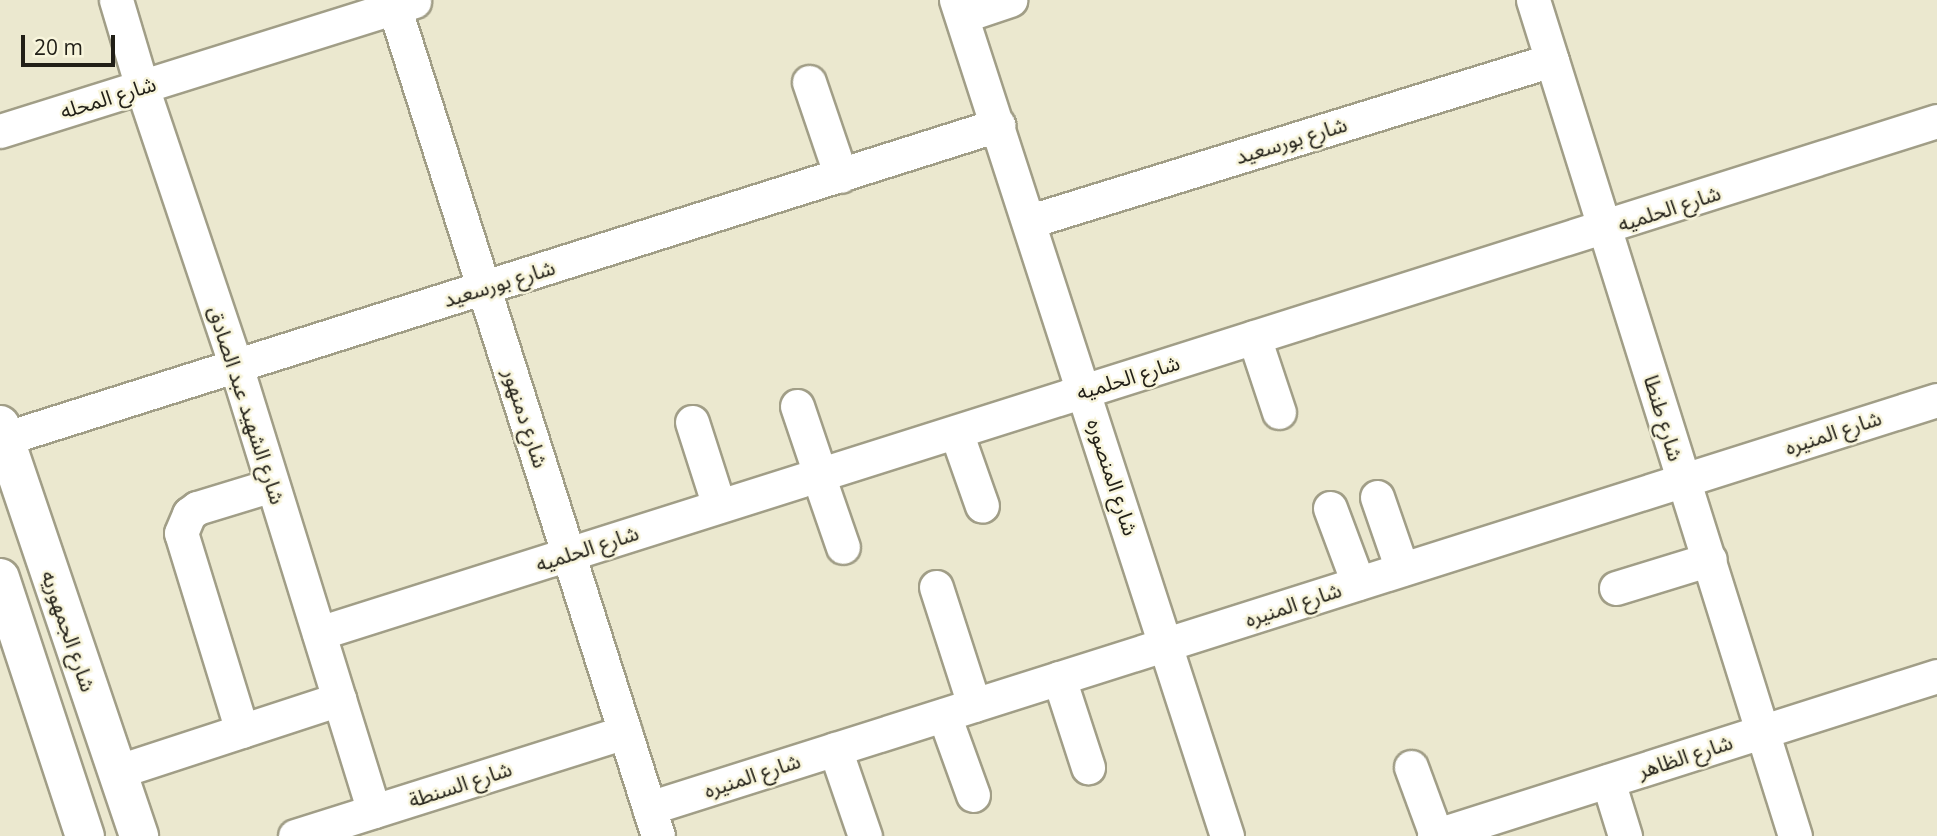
<!DOCTYPE html>
<meta charset="utf-8">
<style>
body{margin:0}
#map{position:relative;width:1937px;height:836px;overflow:hidden;background:#ebe8cf;font-family:"Open Sans","Noto Sans Arabic",sans-serif}
div>[style]{position:absolute}
.roads{filter:drop-shadow(2px 0 #a19e87) drop-shadow(-2px 0 #a19e87) drop-shadow(0 2px #a19e87) drop-shadow(0 -2px #a19e87)}
.street>*{height:33px;margin:-16.5px;padding:0 16.5px;transform-origin:16.5px;border-radius:16.5px;background:#fff}
.secondary>*{height:38px;margin:-19px;padding:0 19px;transform-origin:19px;border-radius:19px;background:#fff}
span{translate:-50% -50%;white-space:nowrap;text-align:center;line-height:1.15;-webkit-text-stroke:5px #f8f5dc;paint-order:stroke}
.street-label{font-size:21px;color:#211f17}
.scale{position:absolute;left:21px;top:35px;width:94px;height:32px;box-sizing:border-box;border:4px solid #211f17;border-top:0;padding-left:9px;font-size:21px;line-height:24px;white-space:nowrap;color:#211f17;-webkit-text-stroke:5px #f8f5dc;paint-order:stroke}
</style>
<div id="map">
<div class="roads">
<div class="street">
<div style="left:116px;top:0;width:91px;rotate:73.4deg"></div>
<div style="left:142px;top:87px;width:294px;rotate:71.4deg"></div>
<div style="left:236px;top:366px;width:466px;rotate:72.8deg"></div>
<div style="left:392px;top:0;width:877px;rotate:72.35deg"></div>
<div style="left:956px;top:0;width:879px;rotate:72.04deg"></div>
<div style="left:1533px;top:0;width:876px;rotate:72.6deg"></div>
<div style="left:962px;top:16px;width:51px;rotate:-18.4deg"></div>
<div style="left:809px;top:82px;width:99px;rotate:71.2deg"></div>
<div style="left:0;top:131px;width:434px;rotate:-17.4deg"></div>
<div style="left:1030px;top:221px;width:546px;rotate:-17.14deg"></div>
<div style="left:1254px;top:337px;width:79px;rotate:71.6deg"></div>
<div style="left:797px;top:406px;width:72px;rotate:71.3deg"></div>
<div style="left:692px;top:422px;width:88px;rotate:72.2deg"></div>
<div style="left:956px;top:432px;width:78px;rotate:70.6deg"></div>
<div style="left:0;top:440px;width:1047px;rotate:-17.52deg"></div>
<div style="left:818px;top:475px;width:76px;rotate:70.9deg"></div>
<div style="left:1377px;top:497px;width:76px;rotate:70.9deg"></div>
<div style="left:1330px;top:508px;width:80px;rotate:69.5deg"></div>
<div style="left:936px;top:587px;width:124px;rotate:72.1deg"></div>
<div style="left:1616px;top:588px;width:98px;rotate:-17.1deg"></div>
<div style="left:319px;top:633px;width:1697px;rotate:-17.56deg"></div>
<div style="left:1059px;top:678px;width:94px;rotate:72deg"></div>
<div style="left:944px;top:715px;width:85px;rotate:70.1deg"></div>
<div style="left:242px;top:731px;width:207px;rotate:-107.1deg"></div>
<div style="left:181px;top:533px;width:21px;rotate:-67deg"></div>
<div style="left:189px;top:514px;width:10px;rotate:-37deg"></div>
<div style="left:197px;top:508px;width:78px;rotate:-17deg"></div>
<div style="left:835px;top:749px;width:92px;rotate:71deg"></div>
<div style="left:1411px;top:767px;width:72px;rotate:69.8deg"></div>
<div style="left:116px;top:772px;width:235px;rotate:-18.1deg"></div>
<div style="left:1608px;top:781px;width:58px;rotate:72.8deg"></div>
<div style="left:649px;top:808px;width:1351px;rotate:-17.58deg"></div>
<div style="left:295px;top:836px;width:346px;rotate:-17.5deg"></div>
<div style="left:1434px;top:836px;width:528px;rotate:-17.65deg"></div>
</div>
<div class="secondary">
<div style="left:0;top:425px;width:434px;rotate:71.3deg"></div>
<div style="left:0;top:578px;width:272px;rotate:71.8deg"></div>
</div>
</div>
<div class="street-label">
<span style="left:108px;top:97px;rotate:-17deg">شارع المحله</span>
<span style="left:1291px;top:140px;rotate:-17deg">شارع بورسعيد</span>
<span style="left:1669px;top:208px;rotate:-18deg">شارع الحلميه</span>
<span style="left:499px;top:283px;rotate:-17deg">شارع بورسعيد</span>
<span style="left:1128px;top:377px;rotate:-17deg">شارع الحلميه</span>
<span style="left:247px;top:405px;rotate:72deg">شارع الشهيد عبد الصادق</span>
<span style="left:526px;top:418px;rotate:72deg">شارع دمنهور</span>
<span style="left:1664px;top:418px;rotate:73deg">شارع طنطا</span>
<span style="left:1833px;top:432px;rotate:-18deg">شارع المنيره</span>
<span style="left:1113px;top:477px;rotate:72deg">شارع المنصوره</span>
<span style="left:587px;top:548px;rotate:-18deg">شارع الحلميه</span>
<span style="left:1293px;top:604px;rotate:-18deg">شارع المنيره</span>
<span style="left:69px;top:631px;rotate:71deg">شارع الجمهوريه</span>
<span style="left:1685px;top:756px;rotate:-18deg">شارع الظاهر</span>
<span style="left:752px;top:775px;rotate:-18deg">شارع المنيره</span>
<span style="left:460px;top:784px;rotate:-18deg">شارع السنطة</span>
</div>
<div class="scale">20 m</div>
</div>
